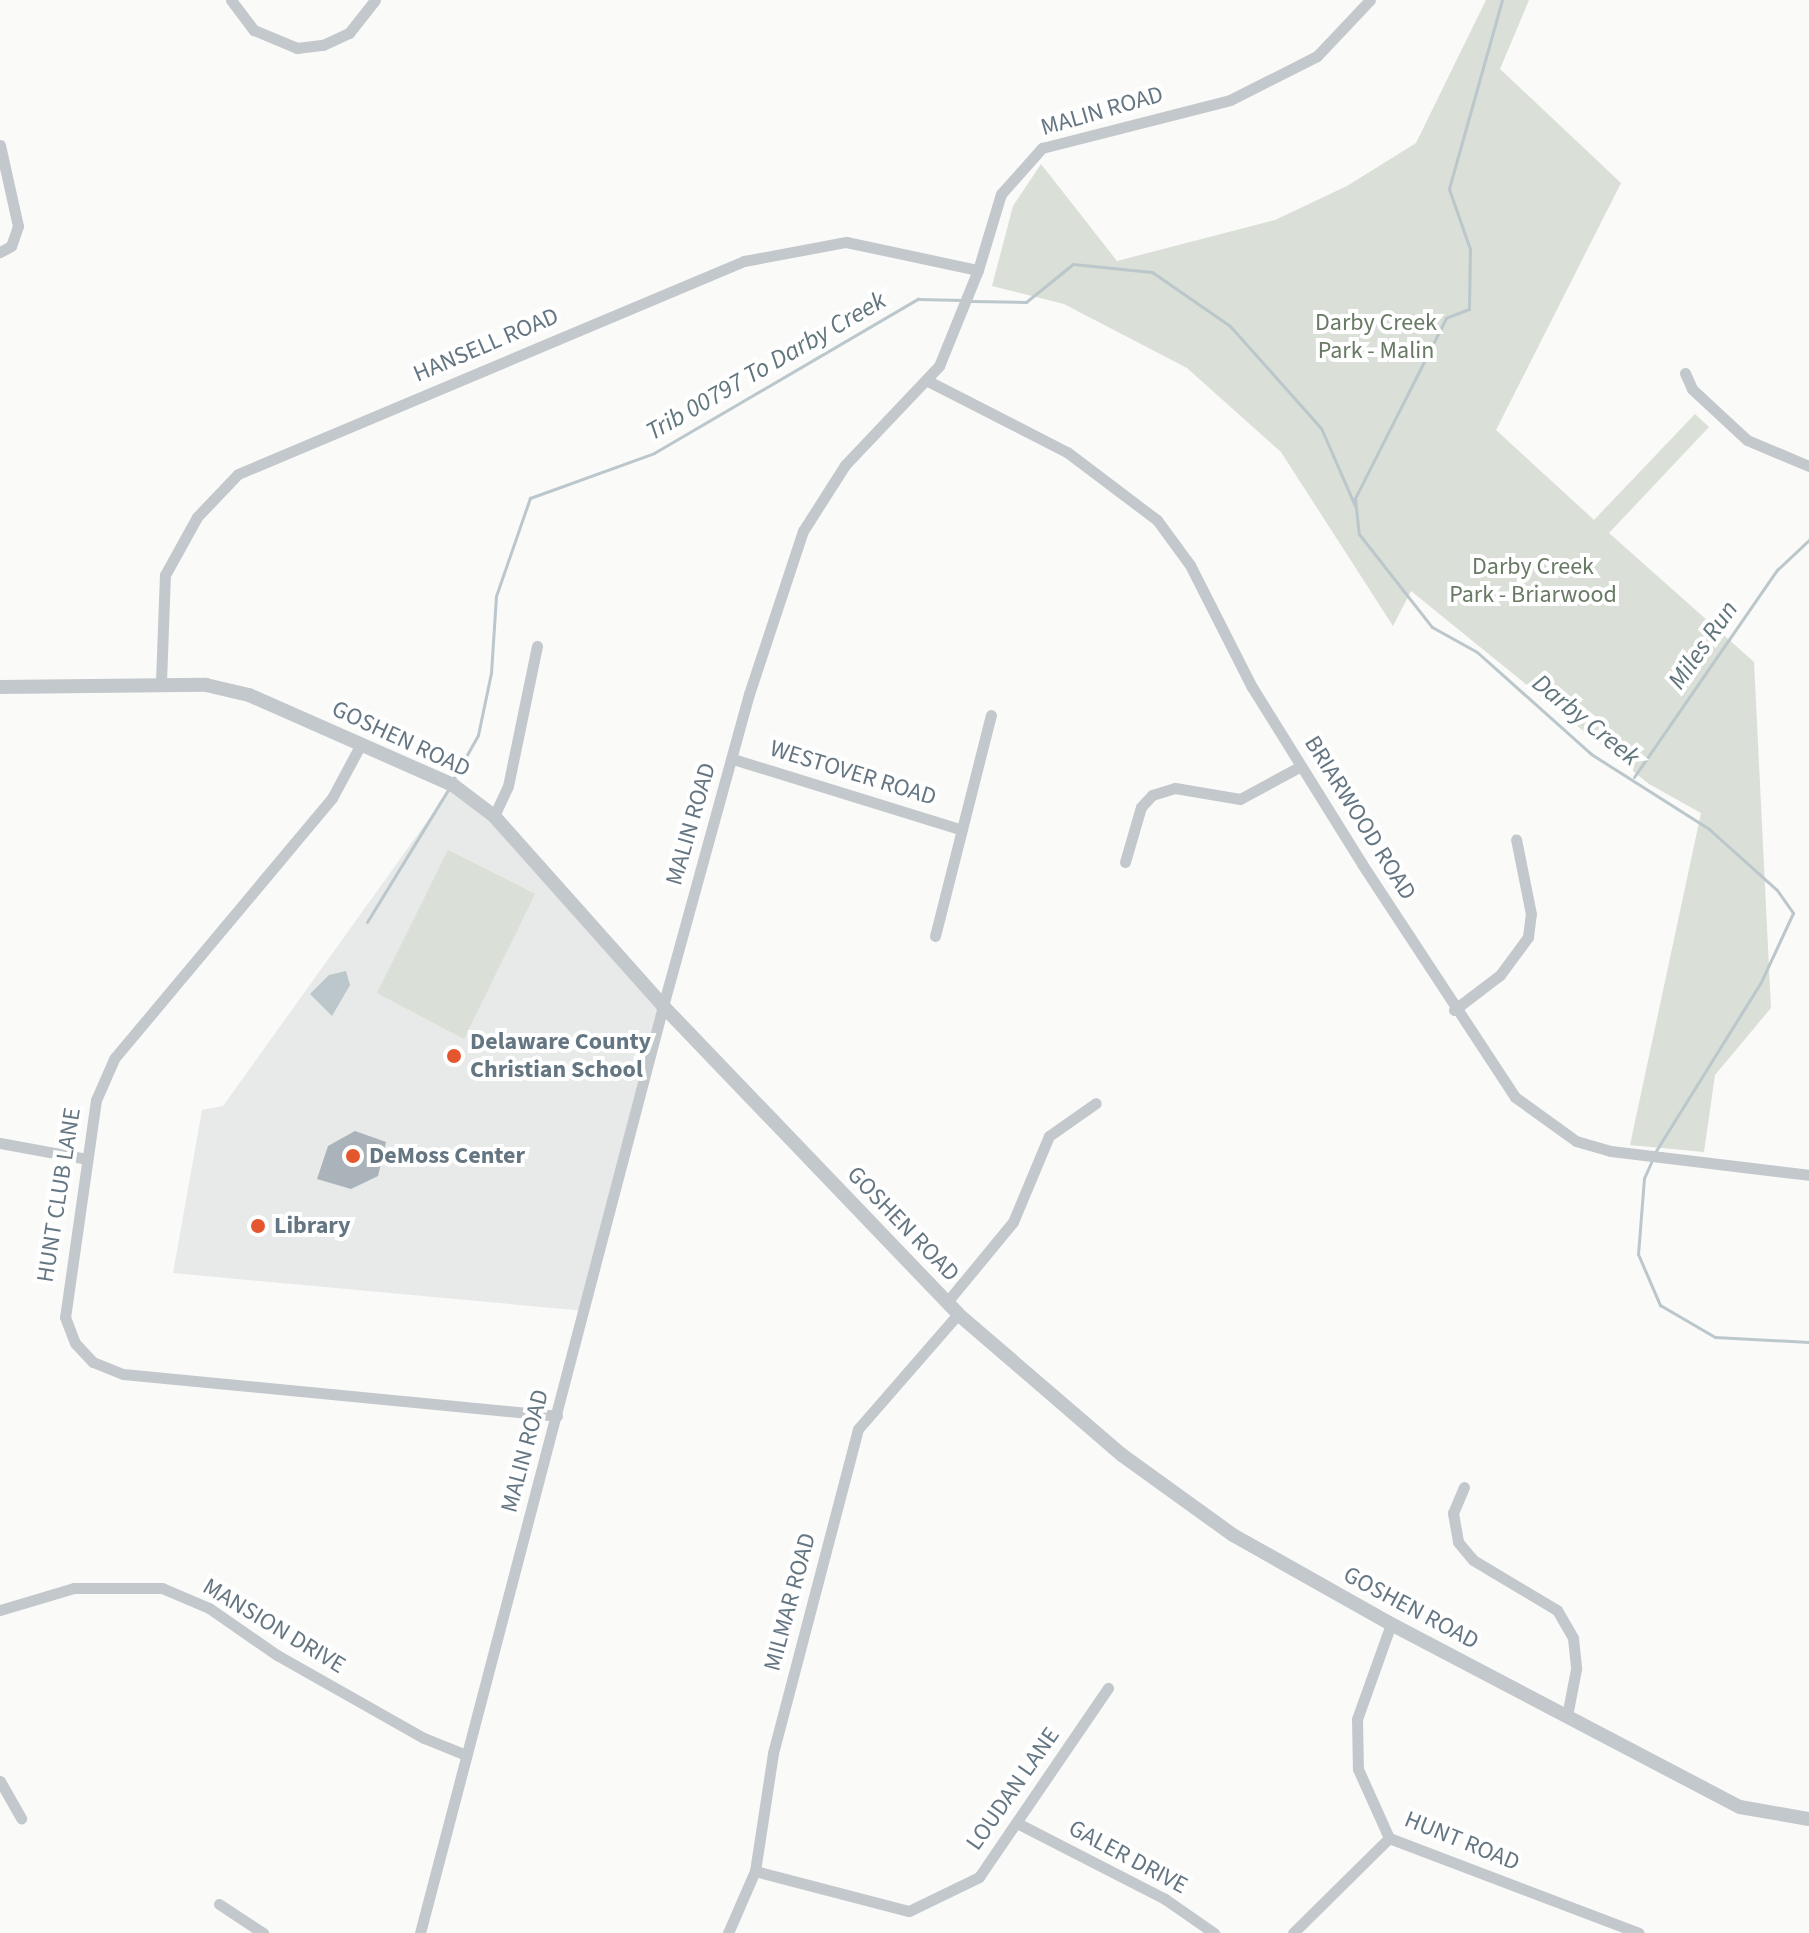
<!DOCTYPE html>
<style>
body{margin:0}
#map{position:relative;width:1809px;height:1933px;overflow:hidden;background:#fafaf8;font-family:"Source Sans 3",sans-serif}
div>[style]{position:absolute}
.built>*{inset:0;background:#e8e9e9}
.green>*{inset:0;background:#dadfd7}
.water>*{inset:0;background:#bbc7cb}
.stream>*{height:3px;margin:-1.5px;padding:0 1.5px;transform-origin:1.5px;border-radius:1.5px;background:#bbc7cb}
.building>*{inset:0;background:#aab3b9}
.minor>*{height:11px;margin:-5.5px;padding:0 5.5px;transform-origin:5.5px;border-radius:5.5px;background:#c3c8cc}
.tertiary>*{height:14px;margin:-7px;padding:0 7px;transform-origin:7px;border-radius:7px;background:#c3c8cc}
.dots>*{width:22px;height:22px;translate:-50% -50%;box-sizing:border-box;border:4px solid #fff;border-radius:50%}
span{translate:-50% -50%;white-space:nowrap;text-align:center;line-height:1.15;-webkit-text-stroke:8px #fff;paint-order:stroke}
.street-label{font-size:24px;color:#657683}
.park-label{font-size:24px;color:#687a64}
.poi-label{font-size:24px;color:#657683;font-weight:700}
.left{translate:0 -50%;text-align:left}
.water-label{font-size:26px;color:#60757c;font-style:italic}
</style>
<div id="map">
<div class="built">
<div style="clip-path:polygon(453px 785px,473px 798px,663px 1006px,585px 1311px,173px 1273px,202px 1110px,223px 1106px)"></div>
</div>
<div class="green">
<div style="clip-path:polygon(1486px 0,1529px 0,1500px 69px,1621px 183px,1496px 430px,1594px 520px,1695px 414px,1709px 427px,1609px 533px,1754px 662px,1771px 1008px,1715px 1075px,1704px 1152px,1630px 1145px,1701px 813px,1649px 784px,1411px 591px,1393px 626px,1281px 452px,1187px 368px,1064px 304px,992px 286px,1013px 206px,1041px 164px,1117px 261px,1275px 220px,1347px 186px,1416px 143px)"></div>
<div style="clip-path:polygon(448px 850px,535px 894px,464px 1039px,377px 993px)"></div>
</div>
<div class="water">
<div style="clip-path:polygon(346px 971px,350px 985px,332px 1016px,310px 994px,329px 975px)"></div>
</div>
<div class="stream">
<div style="left:1502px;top:0;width:196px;rotate:105.7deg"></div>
<div style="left:1449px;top:189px;width:64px;rotate:70.7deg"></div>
<div style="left:1470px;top:249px;width:60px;rotate:91deg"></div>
<div style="left:1469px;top:309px;width:25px;rotate:159deg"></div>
<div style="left:1446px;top:318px;width:202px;rotate:116.8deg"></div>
<div style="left:1355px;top:498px;width:36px;rotate:84deg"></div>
<div style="left:1359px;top:534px;width:118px;rotate:51.9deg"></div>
<div style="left:1432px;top:627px;width:51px;rotate:29.1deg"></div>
<div style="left:1477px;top:652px;width:153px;rotate:41.8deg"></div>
<div style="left:1591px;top:754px;width:140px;rotate:32.4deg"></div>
<div style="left:1709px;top:829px;width:91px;rotate:41.9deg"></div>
<div style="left:1777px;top:890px;width:28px;rotate:55deg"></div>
<div style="left:1793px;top:913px;width:76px;rotate:114.9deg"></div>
<div style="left:1761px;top:982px;width:199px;rotate:121.9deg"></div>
<div style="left:971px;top:301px;width:55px;rotate:1deg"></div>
<div style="left:1026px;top:302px;width:60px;rotate:-39deg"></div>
<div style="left:1073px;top:264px;width:79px;rotate:5.8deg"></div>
<div style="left:1152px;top:272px;width:95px;rotate:34.7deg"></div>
<div style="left:1230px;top:326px;width:137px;rotate:48.3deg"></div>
<div style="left:1321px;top:428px;width:85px;rotate:66.4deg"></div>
<div style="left:1634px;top:777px;width:252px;rotate:-55.4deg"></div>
<div style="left:1777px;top:570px;width:44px;rotate:-43.2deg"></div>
<div style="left:454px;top:778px;width:49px;rotate:-60.8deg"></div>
<div style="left:478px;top:735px;width:63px;rotate:-78.2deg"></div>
<div style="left:491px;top:673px;width:77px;rotate:-86.3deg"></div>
<div style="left:496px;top:596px;width:104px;rotate:-70.9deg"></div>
<div style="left:530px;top:498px;width:132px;rotate:-19.9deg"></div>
<div style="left:654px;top:453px;width:306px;rotate:-30.3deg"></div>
<div style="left:918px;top:299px;width:45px;rotate:1.3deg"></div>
<div style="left:367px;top:922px;width:157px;rotate:-58.5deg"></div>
<div style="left:1653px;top:1158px;width:22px;rotate:114deg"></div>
<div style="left:1644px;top:1178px;width:76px;rotate:94.5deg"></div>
<div style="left:1638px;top:1254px;width:56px;rotate:66.7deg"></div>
<div style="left:1660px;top:1305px;width:64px;rotate:30.2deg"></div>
<div style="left:1715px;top:1337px;width:94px;rotate:3deg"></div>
</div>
<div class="building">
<div style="clip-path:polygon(355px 1131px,386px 1142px,378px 1176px,351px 1189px,317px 1179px,328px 1146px)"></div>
</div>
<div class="minor">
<div style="left:231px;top:0;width:38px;rotate:53deg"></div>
<div style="left:254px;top:30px;width:47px;rotate:22.7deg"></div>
<div style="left:297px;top:48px;width:26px;rotate:-7deg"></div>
<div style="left:323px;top:45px;width:29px;rotate:-25deg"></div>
<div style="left:349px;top:33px;width:42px;rotate:-51.8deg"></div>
<div style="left:0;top:145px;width:83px;rotate:77.5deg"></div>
<div style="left:18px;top:226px;width:21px;rotate:109deg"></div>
<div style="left:11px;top:246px;width:13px;rotate:151deg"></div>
<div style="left:1685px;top:373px;width:17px;rotate:66deg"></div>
<div style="left:1692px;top:389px;width:75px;rotate:42.8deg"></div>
<div style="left:1747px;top:440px;width:67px;rotate:22.8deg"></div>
<div style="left:928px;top:381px;width:156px;rotate:27.1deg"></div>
<div style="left:1067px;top:452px;width:113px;rotate:37.1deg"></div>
<div style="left:1157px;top:520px;width:56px;rotate:53.7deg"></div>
<div style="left:1190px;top:565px;width:137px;rotate:63.1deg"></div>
<div style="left:1252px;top:687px;width:208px;rotate:58.1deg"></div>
<div style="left:1362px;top:864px;width:279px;rotate:56.7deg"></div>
<div style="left:1515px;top:1097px;width:75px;rotate:35.8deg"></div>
<div style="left:1576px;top:1141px;width:36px;rotate:16deg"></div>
<div style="left:1611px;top:1151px;width:199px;rotate:6.9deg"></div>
<div style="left:161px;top:682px;width:107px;rotate:-87.9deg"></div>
<div style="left:165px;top:575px;width:66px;rotate:-61.1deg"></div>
<div style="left:197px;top:517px;width:59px;rotate:-46.4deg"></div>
<div style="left:238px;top:474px;width:549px;rotate:-22.83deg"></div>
<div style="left:744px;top:261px;width:104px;rotate:-10.6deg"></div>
<div style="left:846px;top:242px;width:135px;rotate:12deg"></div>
<div style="left:361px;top:744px;width:61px;rotate:118.2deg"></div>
<div style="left:332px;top:798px;width:340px;rotate:129.9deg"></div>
<div style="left:114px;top:1059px;width:45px;rotate:113.7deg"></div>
<div style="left:96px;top:1100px;width:219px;rotate:98.1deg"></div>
<div style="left:65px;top:1317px;width:28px;rotate:69deg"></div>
<div style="left:75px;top:1343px;width:26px;rotate:47deg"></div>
<div style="left:93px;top:1362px;width:32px;rotate:22deg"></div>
<div style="left:123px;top:1374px;width:436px;rotate:5.5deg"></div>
<div style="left:733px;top:759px;width:237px;rotate:17.2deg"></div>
<div style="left:494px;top:816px;width:33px;rotate:-65deg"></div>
<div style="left:508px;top:786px;width:143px;rotate:-78.3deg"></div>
<div style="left:1125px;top:862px;width:57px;rotate:-73.8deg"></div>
<div style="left:1141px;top:807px;width:16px;rotate:-47deg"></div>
<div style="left:1152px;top:795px;width:24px;rotate:-17deg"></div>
<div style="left:1175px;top:788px;width:66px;rotate:9.6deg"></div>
<div style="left:1240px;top:799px;width:69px;rotate:-28.4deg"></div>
<div style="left:935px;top:936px;width:228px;rotate:-75.8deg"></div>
<div style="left:1454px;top:1010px;width:58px;rotate:-37.3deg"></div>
<div style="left:1500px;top:975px;width:47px;rotate:-53.6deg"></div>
<div style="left:1528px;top:937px;width:23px;rotate:-83deg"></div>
<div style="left:1531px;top:914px;width:76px;rotate:-101.3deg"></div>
<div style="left:0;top:1143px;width:88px;rotate:10.4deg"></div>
<div style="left:947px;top:1302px;width:104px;rotate:-50.5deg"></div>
<div style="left:1013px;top:1222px;width:93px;rotate:-67.3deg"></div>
<div style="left:1049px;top:1136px;width:57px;rotate:-35.1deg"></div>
<div style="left:1464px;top:1487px;width:28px;rotate:113deg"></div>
<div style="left:1453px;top:1513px;width:29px;rotate:80deg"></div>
<div style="left:1458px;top:1542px;width:23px;rotate:50deg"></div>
<div style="left:1473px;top:1560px;width:98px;rotate:30.8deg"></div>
<div style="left:1557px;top:1610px;width:32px;rotate:60deg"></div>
<div style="left:1573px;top:1638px;width:31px;rotate:84deg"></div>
<div style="left:1576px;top:1669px;width:48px;rotate:100.8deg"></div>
<div style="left:0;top:1610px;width:77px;rotate:-16.6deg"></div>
<div style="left:74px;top:1588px;width:88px"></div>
<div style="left:162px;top:1588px;width:51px;rotate:23.1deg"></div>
<div style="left:209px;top:1608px;width:83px;rotate:34.7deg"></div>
<div style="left:277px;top:1655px;width:169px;rotate:29.5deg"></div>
<div style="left:424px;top:1738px;width:45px;rotate:22deg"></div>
<div style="left:1391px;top:1624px;width:101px;rotate:109.7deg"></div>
<div style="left:1357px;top:1719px;width:50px;rotate:88.9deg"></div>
<div style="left:1358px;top:1769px;width:76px;rotate:65.8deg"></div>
<div style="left:1389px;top:1838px;width:267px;rotate:20.8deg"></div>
<div style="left:0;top:1781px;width:43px;rotate:60.4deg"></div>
<div style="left:1019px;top:1824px;width:164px;rotate:27.2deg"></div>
<div style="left:1165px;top:1899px;width:60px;rotate:34.8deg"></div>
<div style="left:755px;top:1871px;width:159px;rotate:14.6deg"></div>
<div style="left:909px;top:1911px;width:78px;rotate:-25.9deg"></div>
<div style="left:979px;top:1877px;width:229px;rotate:-55.7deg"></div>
<div style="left:219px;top:1904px;width:53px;rotate:33.4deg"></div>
<div style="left:420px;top:1933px;width:958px;rotate:-75.31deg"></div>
<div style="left:663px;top:1006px;width:324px;rotate:-74.6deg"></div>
<div style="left:749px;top:694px;width:172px;rotate:-71.7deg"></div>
<div style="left:803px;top:531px;width:78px;rotate:-57.5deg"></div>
<div style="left:845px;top:465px;width:137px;rotate:-46.5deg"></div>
<div style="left:939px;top:366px;width:104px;rotate:-67.9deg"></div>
<div style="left:978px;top:270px;width:79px;rotate:-73.2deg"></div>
<div style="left:1001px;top:194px;width:62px;rotate:-48.3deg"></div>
<div style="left:1042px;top:148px;width:194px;rotate:-14.3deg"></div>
<div style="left:1230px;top:100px;width:97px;rotate:-26.8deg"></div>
<div style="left:1317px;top:56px;width:77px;rotate:-46.6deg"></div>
<div style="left:728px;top:1933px;width:68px;rotate:-66.5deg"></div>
<div style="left:755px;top:1871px;width:119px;rotate:-81.3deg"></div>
<div style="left:773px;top:1753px;width:335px;rotate:-75.3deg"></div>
<div style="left:858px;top:1429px;width:152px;rotate:-49deg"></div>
<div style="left:1293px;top:1933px;width:135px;rotate:-44.7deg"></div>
</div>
<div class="tertiary">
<div style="left:0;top:687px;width:206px;rotate:-0.6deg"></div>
<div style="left:206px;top:685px;width:44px;rotate:13.1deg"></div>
<div style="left:249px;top:695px;width:223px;rotate:23.8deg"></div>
<div style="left:453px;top:785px;width:51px;rotate:37.1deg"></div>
<div style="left:494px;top:816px;width:254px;rotate:48.3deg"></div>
<div style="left:663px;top:1006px;width:426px;rotate:46.2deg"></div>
<div style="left:958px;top:1314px;width:216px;rotate:40.7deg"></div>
<div style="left:1122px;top:1455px;width:137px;rotate:35.8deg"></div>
<div style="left:1233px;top:1535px;width:181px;rotate:29.4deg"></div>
<div style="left:1391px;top:1624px;width:394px;rotate:27.7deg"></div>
<div style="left:1740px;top:1807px;width:70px;rotate:9.9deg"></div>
</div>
<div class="dots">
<div style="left:454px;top:1056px;background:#e4572e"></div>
<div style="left:353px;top:1156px;background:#e4572e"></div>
<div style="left:258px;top:1226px;background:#e4572e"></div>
</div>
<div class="street-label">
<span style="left:1102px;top:111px;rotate:-16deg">MALIN ROAD</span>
<span style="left:486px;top:345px;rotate:-23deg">HANSELL ROAD</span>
<span style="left:401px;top:739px;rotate:25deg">GOSHEN ROAD</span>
<span style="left:853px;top:773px;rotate:17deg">WESTOVER ROAD</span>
<span style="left:1360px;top:818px;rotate:58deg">BRIARWOOD ROAD</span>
<span style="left:691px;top:824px;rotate:-74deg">MALIN ROAD</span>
<span style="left:59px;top:1195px;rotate:-81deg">HUNT CLUB LANE</span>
<span style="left:903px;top:1224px;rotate:46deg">GOSHEN ROAD</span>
<span style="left:525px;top:1451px;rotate:-75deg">MALIN ROAD</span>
<span style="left:790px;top:1602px;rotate:-75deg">MILMAR ROAD</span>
<span style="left:1411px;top:1608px;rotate:28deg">GOSHEN ROAD</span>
<span style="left:274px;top:1626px;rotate:31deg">MANSION DRIVE</span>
<span style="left:1013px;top:1789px;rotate:-55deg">LOUDAN LANE</span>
<span style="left:1462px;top:1841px;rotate:22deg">HUNT ROAD</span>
<span style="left:1128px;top:1857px;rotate:28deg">GALER DRIVE</span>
</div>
<div class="park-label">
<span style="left:1376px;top:337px">Darby Creek<br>Park - Malin</span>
<span style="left:1533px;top:581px">Darby Creek<br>Park - Briarwood</span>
</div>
<div class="poi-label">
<span class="left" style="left:470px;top:1056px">Delaware County<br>Christian School</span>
<span class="left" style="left:369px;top:1156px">DeMoss Center</span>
<span class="left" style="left:274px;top:1226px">Library</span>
</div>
<div class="water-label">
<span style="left:766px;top:366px;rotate:-30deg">Trib 00797 To Darby Creek</span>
<span style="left:1703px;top:645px;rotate:-55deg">Miles Run</span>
<span style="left:1586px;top:720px;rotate:39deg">Darby Creek</span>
</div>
</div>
